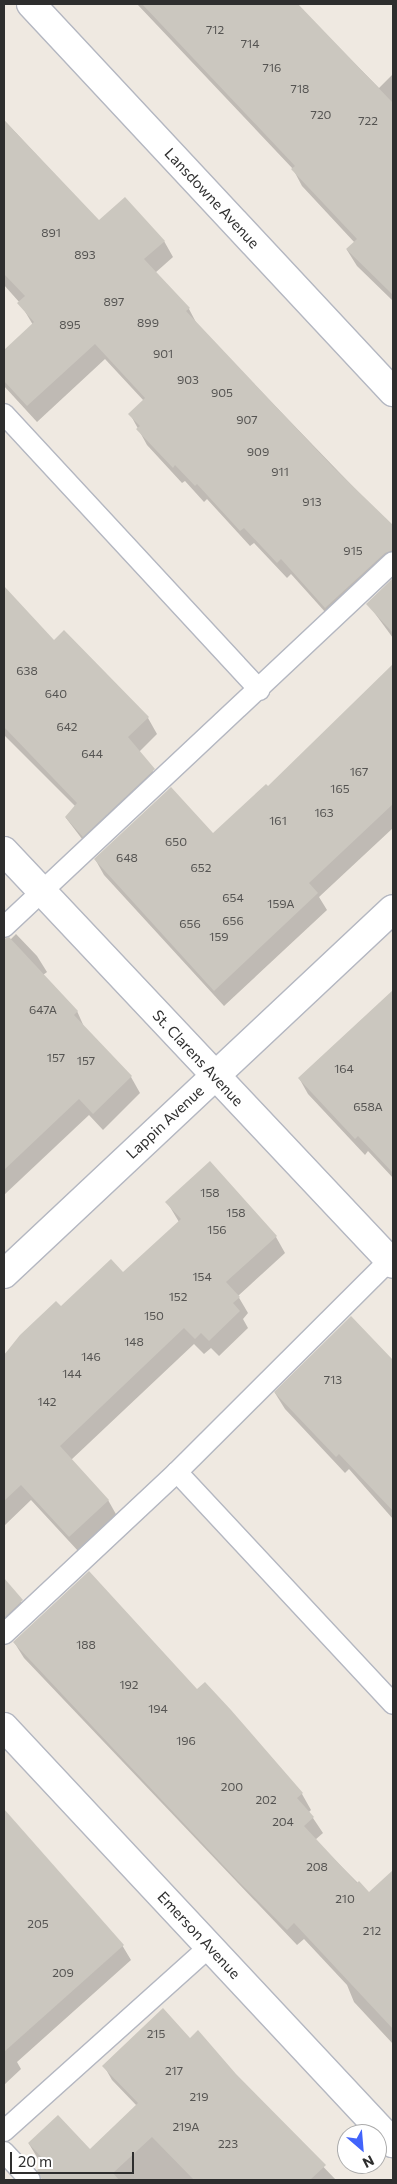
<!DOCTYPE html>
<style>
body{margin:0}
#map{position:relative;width:397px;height:2184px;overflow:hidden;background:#efe9e1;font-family:Commissioner,sans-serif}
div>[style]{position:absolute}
.shadow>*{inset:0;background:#0003}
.building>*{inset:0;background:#cbc7bf}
.roads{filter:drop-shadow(1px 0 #b4b7c1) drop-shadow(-1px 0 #b4b7c1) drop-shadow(0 1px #b4b7c1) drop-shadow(0 -1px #b4b7c1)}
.service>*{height:20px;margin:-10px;padding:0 10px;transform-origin:10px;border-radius:10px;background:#fff}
.minor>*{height:28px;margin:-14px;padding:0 14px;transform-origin:14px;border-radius:14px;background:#fff}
.tertiary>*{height:28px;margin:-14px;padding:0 14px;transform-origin:14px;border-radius:14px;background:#fff}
span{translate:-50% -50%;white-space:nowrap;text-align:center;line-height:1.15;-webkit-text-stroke:4px #fff;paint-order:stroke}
.number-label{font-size:12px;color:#555452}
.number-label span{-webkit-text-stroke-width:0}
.street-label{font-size:15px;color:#2e2e2e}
.frame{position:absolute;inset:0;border:5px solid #2e2e2e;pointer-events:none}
.north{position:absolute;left:337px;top:2124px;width:50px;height:50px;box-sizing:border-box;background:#fff;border:1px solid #ababab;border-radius:50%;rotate:153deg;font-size:14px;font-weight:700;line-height:20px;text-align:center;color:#2e2e2e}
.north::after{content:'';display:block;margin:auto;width:18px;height:22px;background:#4264fb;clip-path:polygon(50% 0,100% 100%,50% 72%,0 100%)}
.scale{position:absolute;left:10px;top:2152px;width:124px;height:22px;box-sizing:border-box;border:2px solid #2e2e2e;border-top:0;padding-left:6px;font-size:15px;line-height:18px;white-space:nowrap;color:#2e2e2e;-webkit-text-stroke:4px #fff;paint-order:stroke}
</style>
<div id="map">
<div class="shadow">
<div style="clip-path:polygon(137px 4px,296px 4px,379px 88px,393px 74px,393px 301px,357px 266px,347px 250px,355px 243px,302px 186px,293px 169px)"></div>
<div style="clip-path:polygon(4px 120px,99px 222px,164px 241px,173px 257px,155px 273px,189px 309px,198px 326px,393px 528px,393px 570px,335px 623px,291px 574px,287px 578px,254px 543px,250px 546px,207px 499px,204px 502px,185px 481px,182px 483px,147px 445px,130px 414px,144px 401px,105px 359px,37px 422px,4px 386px,4px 352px,33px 325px,20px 303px,4px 285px)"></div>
<div style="clip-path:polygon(393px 580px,393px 638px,368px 604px)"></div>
<div style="clip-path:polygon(4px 601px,54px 642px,64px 632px,148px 718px,157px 734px,139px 752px,163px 786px,92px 852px,66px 818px,75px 806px,4px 735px)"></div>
<div style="clip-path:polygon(393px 667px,393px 828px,319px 897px,327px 910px,224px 1006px,104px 875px,95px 859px,213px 835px,268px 788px)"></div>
<div style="clip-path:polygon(16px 934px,37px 956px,47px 972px,43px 975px,77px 1011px,85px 1029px,131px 1077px,140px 1093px,103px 1130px,89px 1115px,4px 1195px,4px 1022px,22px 1004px,4px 984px,4px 946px)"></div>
<div style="clip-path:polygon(393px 991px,393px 1178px,368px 1151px,365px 1155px,308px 1094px,299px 1078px)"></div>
<div style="clip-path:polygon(210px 1163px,276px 1237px,285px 1253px,238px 1296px,248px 1313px,243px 1319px,248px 1328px,219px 1356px,211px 1348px,204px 1354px,194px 1344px,71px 1460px,108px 1500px,117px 1516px,79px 1552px,31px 1500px,4px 1526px,4px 1355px,61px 1307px,123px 1273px,179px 1222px,167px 1202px)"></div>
<div style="clip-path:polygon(350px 1319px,393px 1365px,393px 1519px,349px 1469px,345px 1473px,285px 1409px,275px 1393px)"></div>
<div style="clip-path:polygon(4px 1580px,32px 1616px,4px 1637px)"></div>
<div style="clip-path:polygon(14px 1642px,197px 1690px,302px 1794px,311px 1810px,309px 1812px,323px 1833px,315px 1840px,369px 1894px,382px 1882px,393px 1894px,393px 2044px,354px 2002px,347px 1985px,304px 1939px,297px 1945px,24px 1658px)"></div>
<div style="clip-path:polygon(4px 1811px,122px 1945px,131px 1960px,17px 2062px,21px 2069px,4px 2085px)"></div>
<div style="clip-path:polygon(190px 2039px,262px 2103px,336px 2180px,51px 2180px,29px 2144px,90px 2151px,137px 2106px,112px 2080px,104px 2066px)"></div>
</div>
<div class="building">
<div style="clip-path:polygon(142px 4px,298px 4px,393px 103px,393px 295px,346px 249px,357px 239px,291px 169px,295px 166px)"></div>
<div style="clip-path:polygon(4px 120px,99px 220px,125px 197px,165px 241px,144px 259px,190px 308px,186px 311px,333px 467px,393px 525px,393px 550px,385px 553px,325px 608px,281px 559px,277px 563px,244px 528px,240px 531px,197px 484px,195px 486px,175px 465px,173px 468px,136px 429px,140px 426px,128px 414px,145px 398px,95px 344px,27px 406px,4px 381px,4px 350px,34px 322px,17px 303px,25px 296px,4px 274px)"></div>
<div style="clip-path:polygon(393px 578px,393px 633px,366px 604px)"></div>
<div style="clip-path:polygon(4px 586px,54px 640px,64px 630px,149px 717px,128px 737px,155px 769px,83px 837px,65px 817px,77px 803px,4px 727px)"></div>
<div style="clip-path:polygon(393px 664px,393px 804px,309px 883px,318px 893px,214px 991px,94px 859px,171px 787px,213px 833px,266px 784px,268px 786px)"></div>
<div style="clip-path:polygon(9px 937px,78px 1011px,74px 1015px,132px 1076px,93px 1114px,79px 1099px,4px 1170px,4px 939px)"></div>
<div style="clip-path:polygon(393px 990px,393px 1173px,358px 1136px,355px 1139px,298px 1078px)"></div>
<div style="clip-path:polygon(210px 1161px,277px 1236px,226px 1282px,240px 1297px,233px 1303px,240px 1311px,209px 1341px,201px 1333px,195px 1339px,184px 1328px,60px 1446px,109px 1500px,69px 1537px,21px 1485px,4px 1501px,4px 1355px,20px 1335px,56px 1301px,61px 1306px,111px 1259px,123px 1272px,181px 1219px,165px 1202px)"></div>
<div style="clip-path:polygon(351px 1316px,393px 1360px,393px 1511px,339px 1454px,336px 1457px,274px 1392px)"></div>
<div style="clip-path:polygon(89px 1571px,197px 1689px,205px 1682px,231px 1710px,303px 1793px,297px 1798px,314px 1817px,304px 1826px,357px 1883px,359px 1881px,369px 1892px,393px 1870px,393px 2029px,294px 1923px,287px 1930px,238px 1881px,13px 1642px)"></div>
<div style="clip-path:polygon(4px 1578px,23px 1600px,4px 1618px)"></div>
<div style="clip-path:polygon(4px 1809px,124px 1945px,4px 2052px)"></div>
<div style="clip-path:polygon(163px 2008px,190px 2038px,198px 2030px,236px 2074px,326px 2165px,310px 2180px,194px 2180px,152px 2137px,113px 2173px,119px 2180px,42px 2180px,37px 2170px,46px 2162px,28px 2143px,58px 2115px,90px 2149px,138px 2103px,102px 2066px)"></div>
</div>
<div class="roads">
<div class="service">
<div style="left:4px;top:414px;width:376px;rotate:47.2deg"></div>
<div style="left:4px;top:927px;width:533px;rotate:-43.18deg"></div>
<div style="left:177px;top:1472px;width:317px;rotate:47deg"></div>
<div style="left:4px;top:1634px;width:237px;rotate:-43.1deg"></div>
<div style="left:177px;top:1472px;width:305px;rotate:-44.9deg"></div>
<div style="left:4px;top:2131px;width:277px;rotate:-41.9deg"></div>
<div style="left:4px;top:2152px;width:38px;rotate:47deg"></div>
</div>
<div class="minor">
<div style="left:4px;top:851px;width:567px;rotate:46.71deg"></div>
<div style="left:4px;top:1274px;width:533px;rotate:-43.18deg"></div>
<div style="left:4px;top:1727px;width:570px;rotate:46.92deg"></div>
</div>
<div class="tertiary">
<div style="left:31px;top:4px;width:531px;rotate:46.99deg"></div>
</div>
</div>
<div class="number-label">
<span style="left:215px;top:30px">712</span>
<span style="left:250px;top:44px">714</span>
<span style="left:272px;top:68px">716</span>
<span style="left:300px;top:89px">718</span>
<span style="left:321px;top:115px">720</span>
<span style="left:368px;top:121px">722</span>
<span style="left:51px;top:233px">891</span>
<span style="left:85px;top:255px">893</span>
<span style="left:114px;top:302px">897</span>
<span style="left:148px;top:323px">899</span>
<span style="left:70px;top:325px">895</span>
<span style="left:163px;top:354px">901</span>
<span style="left:188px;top:380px">903</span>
<span style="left:222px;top:393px">905</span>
<span style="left:247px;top:420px">907</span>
<span style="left:258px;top:452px">909</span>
<span style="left:280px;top:472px">911</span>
<span style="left:312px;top:502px">913</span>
<span style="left:353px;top:551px">915</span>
<span style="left:27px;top:671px">638</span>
<span style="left:56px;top:694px">640</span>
<span style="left:67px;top:727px">642</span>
<span style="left:92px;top:754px">644</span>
<span style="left:359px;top:772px">167</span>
<span style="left:340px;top:789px">165</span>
<span style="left:324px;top:813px">163</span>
<span style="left:278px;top:821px">161</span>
<span style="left:176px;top:842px">650</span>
<span style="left:127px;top:858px">648</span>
<span style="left:201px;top:868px">652</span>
<span style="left:233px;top:898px">654</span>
<span style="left:281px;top:904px">159A</span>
<span style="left:233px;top:921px">656</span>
<span style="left:190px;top:924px">656</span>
<span style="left:219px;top:937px">159</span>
<span style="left:43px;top:1010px">647A</span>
<span style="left:56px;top:1058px">157</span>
<span style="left:86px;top:1061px">157</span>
<span style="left:344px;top:1069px">164</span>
<span style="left:368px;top:1107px">658A</span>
<span style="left:210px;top:1193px">158</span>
<span style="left:236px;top:1213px">158</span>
<span style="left:217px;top:1230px">156</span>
<span style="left:202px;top:1277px">154</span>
<span style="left:178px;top:1297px">152</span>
<span style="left:154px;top:1316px">150</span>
<span style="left:134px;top:1342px">148</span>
<span style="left:91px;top:1357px">146</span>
<span style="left:72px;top:1374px">144</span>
<span style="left:333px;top:1380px">713</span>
<span style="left:47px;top:1402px">142</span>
<span style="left:86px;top:1645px">188</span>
<span style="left:129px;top:1685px">192</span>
<span style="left:158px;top:1709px">194</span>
<span style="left:186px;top:1741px">196</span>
<span style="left:232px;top:1787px">200</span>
<span style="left:266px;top:1800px">202</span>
<span style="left:283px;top:1822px">204</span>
<span style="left:317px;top:1867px">208</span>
<span style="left:345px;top:1899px">210</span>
<span style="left:38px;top:1924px">205</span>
<span style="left:372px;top:1931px">212</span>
<span style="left:63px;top:1973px">209</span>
<span style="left:156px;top:2034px">215</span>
<span style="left:174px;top:2071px">217</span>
<span style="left:199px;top:2097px">219</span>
<span style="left:186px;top:2127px">219A</span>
<span style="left:228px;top:2144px">223</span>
</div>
<div class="street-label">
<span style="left:212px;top:198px;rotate:47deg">Lansdowne Avenue</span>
<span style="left:198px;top:1058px;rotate:47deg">St. Clarens Avenue</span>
<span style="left:165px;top:1122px;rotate:-43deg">Lappin Avenue</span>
<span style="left:199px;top:1935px;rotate:47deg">Emerson Avenue</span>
</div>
<div class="frame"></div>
<div class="north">N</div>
<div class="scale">20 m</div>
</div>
